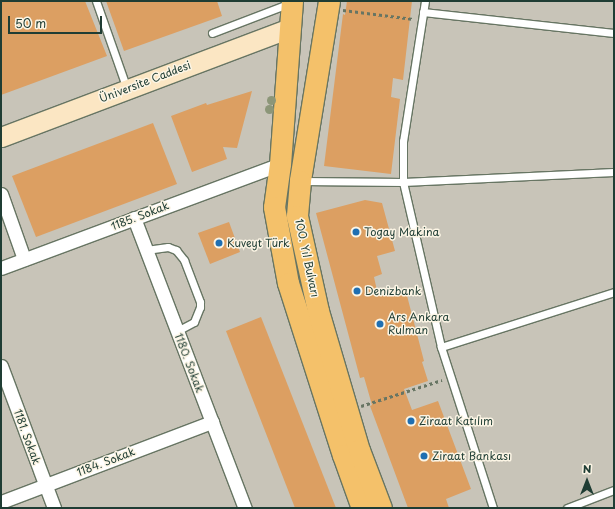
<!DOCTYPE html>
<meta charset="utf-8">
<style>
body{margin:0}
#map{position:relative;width:615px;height:509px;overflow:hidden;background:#eddcb9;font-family:"Playpen Sans",sans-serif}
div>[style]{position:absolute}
.industrial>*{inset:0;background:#c8c4b8}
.building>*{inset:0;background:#dc9f62}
.path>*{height:2.5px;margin-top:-1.25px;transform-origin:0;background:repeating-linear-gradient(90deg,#677563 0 3px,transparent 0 6px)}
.roads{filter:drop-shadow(1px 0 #677563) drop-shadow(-1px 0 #677563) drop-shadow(0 1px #677563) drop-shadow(0 -1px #677563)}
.lane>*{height:7px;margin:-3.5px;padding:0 3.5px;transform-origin:3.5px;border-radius:3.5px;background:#fff}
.street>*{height:13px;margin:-6.5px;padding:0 6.5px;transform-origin:6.5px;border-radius:6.5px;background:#fff}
.secondary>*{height:19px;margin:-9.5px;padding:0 9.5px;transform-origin:9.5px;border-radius:9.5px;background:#fbe6c3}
.primary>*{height:21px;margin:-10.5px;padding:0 10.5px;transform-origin:10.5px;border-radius:10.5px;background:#f4c16a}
.trees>*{width:9px;height:9px;margin:-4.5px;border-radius:50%;background:#8c9678}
.dots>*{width:11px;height:11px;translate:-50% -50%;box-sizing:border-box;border:2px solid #fcf5e5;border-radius:50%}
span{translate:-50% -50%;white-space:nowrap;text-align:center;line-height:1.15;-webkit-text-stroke:3px #fcf5e5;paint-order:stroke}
.street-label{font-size:11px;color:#1f3d34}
.poi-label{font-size:11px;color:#1f3d34}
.left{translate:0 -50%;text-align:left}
.frame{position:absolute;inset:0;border:2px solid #1f3d34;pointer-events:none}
.north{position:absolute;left:567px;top:461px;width:40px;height:40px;-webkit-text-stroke:3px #fcf5e5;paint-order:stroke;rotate:0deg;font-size:11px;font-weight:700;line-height:16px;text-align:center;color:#1f3d34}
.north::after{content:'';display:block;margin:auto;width:14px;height:18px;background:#1f3d34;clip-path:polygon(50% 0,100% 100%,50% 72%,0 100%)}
.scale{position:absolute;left:8px;top:16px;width:94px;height:18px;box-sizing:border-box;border:2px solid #1f3d34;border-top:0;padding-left:5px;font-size:12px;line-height:14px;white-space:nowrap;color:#1f3d34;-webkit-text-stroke:3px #fcf5e5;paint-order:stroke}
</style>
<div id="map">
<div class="industrial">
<div style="clip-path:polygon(1px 1px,614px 1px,614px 508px,1px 508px)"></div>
</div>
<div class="building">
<div style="clip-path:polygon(1px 1px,85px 1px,107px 56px,1px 95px)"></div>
<div style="clip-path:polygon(106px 1px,217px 1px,222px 16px,124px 51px)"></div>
<div style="clip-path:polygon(347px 1px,412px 1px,403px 80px,393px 78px,391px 97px,400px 99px,391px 174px,324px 166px,343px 14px,345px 15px)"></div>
<div style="clip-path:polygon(252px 91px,237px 148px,223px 147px,227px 159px,192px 172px,171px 116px,206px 103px,207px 105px)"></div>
<div style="clip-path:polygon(153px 123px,177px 184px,36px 237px,12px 176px)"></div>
<div style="clip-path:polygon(365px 200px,382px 203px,395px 251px,377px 256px,382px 274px,374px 277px,378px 295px,405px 288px,424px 361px,422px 362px,428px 381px,404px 389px,412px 410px,438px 401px,471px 489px,446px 499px,449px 508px,408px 508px,370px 406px,372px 405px,364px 377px,360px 378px,316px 213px)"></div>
<div style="clip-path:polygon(229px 222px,240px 252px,210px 264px,198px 233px)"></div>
<div style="clip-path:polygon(261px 317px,336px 508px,295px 508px,226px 331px)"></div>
</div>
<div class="path">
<div style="left:343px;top:10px;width:71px;rotate:7.3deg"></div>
<div style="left:361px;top:406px;width:85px;rotate:-17.8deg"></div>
</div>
<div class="roads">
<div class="lane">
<div style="left:96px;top:1px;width:93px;rotate:70.6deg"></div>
<div style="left:425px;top:1px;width:142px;rotate:98.9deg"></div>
<div style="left:403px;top:141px;width:41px;rotate:90deg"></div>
<div style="left:403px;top:182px;width:169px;rotate:77deg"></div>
<div style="left:441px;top:347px;width:169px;rotate:72.1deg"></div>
<div style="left:423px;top:12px;width:192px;rotate:6.3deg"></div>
<div style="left:212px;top:33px;width:84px;rotate:-21deg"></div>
<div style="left:302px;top:181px;width:101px;rotate:0.6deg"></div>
<div style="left:403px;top:182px;width:211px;rotate:-2.7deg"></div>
<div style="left:146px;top:250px;width:22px;rotate:-8deg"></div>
<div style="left:168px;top:247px;width:9px;rotate:21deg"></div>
<div style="left:176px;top:250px;width:13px;rotate:51deg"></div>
<div style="left:184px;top:260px;width:45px;rotate:69.1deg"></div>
<div style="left:200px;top:302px;width:5px;rotate:90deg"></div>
<div style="left:200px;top:307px;width:16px;rotate:112deg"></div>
<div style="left:194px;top:322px;width:19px;rotate:152deg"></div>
<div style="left:441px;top:347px;width:182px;rotate:-17.6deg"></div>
<div style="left:567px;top:508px;width:50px;rotate:-21deg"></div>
</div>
<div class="street">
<div style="left:1px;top:194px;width:69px;rotate:70.5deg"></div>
<div style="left:134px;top:218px;width:311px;rotate:69.1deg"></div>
<div style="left:1px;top:268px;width:298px;rotate:-20.4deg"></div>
<div style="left:1px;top:366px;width:152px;rotate:69.5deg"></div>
<div style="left:1px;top:502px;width:226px;rotate:-20.8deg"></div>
</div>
<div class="secondary">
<div style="left:1px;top:137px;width:309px;rotate:-20.7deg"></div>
</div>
<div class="primary">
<div style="left:292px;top:1px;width:163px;rotate:94.2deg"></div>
<div style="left:280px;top:164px;width:43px;rotate:97.9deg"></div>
<div style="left:274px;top:207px;width:77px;rotate:79.6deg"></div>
<div style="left:288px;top:283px;width:181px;rotate:72.3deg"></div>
<div style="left:343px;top:455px;width:56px;rotate:70.3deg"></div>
<div style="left:329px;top:1px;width:182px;rotate:99.2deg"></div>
<div style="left:300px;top:181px;width:35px;rotate:95deg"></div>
<div style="left:297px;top:216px;width:97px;rotate:77.5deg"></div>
<div style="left:318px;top:311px;width:145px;rotate:73.6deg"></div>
<div style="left:359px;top:450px;width:62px;rotate:69.2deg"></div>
</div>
</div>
<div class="trees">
<div style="left:271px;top:100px"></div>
<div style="left:269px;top:109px"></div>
</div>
<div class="dots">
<div style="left:356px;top:232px;background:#1f6fb2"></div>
<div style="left:219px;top:243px;background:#1f6fb2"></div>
<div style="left:357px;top:291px;background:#1f6fb2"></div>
<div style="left:380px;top:324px;background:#1f6fb2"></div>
<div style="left:411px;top:421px;background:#1f6fb2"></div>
<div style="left:424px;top:456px;background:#1f6fb2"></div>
</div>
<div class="street-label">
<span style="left:145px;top:82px;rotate:-21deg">Üniversite Caddesi</span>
<span style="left:140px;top:216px;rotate:-21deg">1185. Sokak</span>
<span style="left:307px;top:258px;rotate:78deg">100. Yıl Bulvarı</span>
<span style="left:189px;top:363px;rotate:69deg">1180. Sokak</span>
<span style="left:27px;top:437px;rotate:70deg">1181. Sokak</span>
<span style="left:106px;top:462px;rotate:-21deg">1184. Sokak</span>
</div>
<div class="poi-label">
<span class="left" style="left:364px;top:232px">Togay Makina</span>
<span class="left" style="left:227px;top:243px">Kuveyt Türk</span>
<span class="left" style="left:365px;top:291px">Denizbank</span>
<span class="left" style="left:388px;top:324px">Ars Ankara<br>Rulman</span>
<span class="left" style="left:419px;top:421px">Ziraat Katılım</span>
<span class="left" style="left:432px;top:456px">Ziraat Bankası</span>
</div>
<div class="frame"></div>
<div class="north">N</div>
<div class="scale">50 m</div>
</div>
